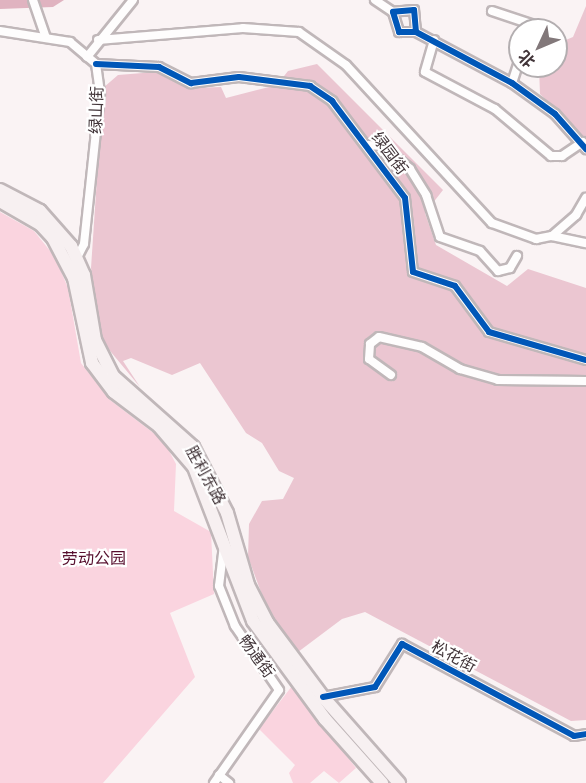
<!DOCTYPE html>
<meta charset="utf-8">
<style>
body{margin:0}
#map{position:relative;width:586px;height:783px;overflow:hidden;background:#faf3f4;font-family:"Exo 2","Noto Sans SC",sans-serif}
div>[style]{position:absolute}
.green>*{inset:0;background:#fad4df}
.forest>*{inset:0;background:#ebc6d1}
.water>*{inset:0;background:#e0b3c0}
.roads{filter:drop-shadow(2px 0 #c0b7b9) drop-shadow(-2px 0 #c0b7b9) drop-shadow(0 2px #c0b7b9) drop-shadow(0 -2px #c0b7b9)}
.minor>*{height:8px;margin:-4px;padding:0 4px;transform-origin:4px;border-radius:4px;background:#fefdfd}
.primary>*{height:12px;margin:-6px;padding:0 6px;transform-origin:6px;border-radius:6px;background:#f7f0f1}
.cycleway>*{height:6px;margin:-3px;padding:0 3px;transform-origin:3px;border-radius:3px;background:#0057b8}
span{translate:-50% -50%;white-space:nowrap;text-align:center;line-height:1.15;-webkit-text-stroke:4.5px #fff;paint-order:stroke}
.street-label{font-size:16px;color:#423539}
.park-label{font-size:16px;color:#58102f}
.north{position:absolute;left:508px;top:18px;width:60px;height:60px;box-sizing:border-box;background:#fff;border:2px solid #b3aeb0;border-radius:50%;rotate:226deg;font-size:16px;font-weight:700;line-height:24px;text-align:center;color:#423539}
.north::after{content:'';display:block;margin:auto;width:21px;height:27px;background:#82787a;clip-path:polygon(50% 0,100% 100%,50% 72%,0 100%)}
</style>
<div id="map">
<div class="green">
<div style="clip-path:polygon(0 212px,34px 231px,55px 257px,68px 288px,81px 363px,110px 400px,164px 441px,176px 464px,174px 511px,211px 532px,214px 594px,170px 613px,195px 677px,103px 783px,0 783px)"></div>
<div style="clip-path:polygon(292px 686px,356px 768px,339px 783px,324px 771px,310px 783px,293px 783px,289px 773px,295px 765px,259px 729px)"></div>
</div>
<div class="forest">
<div style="clip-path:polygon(586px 6px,586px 139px,540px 94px,539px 68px,556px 66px,556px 44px,573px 37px)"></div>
<div style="clip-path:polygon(317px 64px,443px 190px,425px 213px,436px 245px,507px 286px,528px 269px,586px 288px,586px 720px,571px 721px,365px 612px,342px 619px,298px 652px,268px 611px,248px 557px,249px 524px,262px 501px,283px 499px,294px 478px,279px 471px,262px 443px,246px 433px,200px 363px,172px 375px,131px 358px,123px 361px,140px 387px,101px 340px,91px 268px,103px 88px,118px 75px,155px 72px,192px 88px,221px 87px,226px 98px,277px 85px,288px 71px)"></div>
</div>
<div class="water">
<div style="clip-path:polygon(0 0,64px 0,53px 7px,0 9px)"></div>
</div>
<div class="roads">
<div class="minor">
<div style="left:33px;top:0;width:40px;rotate:71.1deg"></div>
<div style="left:375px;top:0;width:22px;rotate:34deg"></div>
<div style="left:492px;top:11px;width:47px;rotate:18.4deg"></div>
<div style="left:537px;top:26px;width:4px;rotate:117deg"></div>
<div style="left:0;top:31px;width:71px;rotate:8.9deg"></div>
<div style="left:70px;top:42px;width:34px;rotate:40deg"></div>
<div style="left:96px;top:64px;width:30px;rotate:82deg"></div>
<div style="left:100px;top:94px;width:151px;rotate:96.1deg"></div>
<div style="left:84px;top:244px;width:16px;rotate:117deg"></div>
<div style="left:416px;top:32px;width:22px;rotate:-95deg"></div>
<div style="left:414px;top:10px;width:21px;rotate:175deg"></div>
<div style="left:393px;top:12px;width:21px;rotate:73deg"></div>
<div style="left:399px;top:32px;width:17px"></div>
<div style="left:416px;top:32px;width:109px;rotate:28deg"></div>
<div style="left:512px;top:83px;width:53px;rotate:35.8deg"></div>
<div style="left:555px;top:114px;width:47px;rotate:48.5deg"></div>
<div style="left:98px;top:40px;width:145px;rotate:-4.7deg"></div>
<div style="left:243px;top:28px;width:56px;rotate:4.1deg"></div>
<div style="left:299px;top:32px;width:57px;rotate:35.1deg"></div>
<div style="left:346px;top:65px;width:215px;rotate:47.3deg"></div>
<div style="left:492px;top:223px;width:47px;rotate:20deg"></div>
<div style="left:536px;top:239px;width:16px;rotate:-11deg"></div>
<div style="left:552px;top:236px;width:32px;rotate:-41deg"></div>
<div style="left:576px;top:215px;width:20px;rotate:-60deg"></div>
<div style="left:434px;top:40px;width:33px;rotate:106deg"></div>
<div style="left:425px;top:72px;width:79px;rotate:27.9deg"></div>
<div style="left:495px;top:109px;width:73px;rotate:40deg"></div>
<div style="left:551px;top:156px;width:11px"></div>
<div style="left:562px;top:156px;width:25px;rotate:-34deg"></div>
<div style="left:87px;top:57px;width:73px;rotate:-51.1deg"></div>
<div style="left:96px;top:64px;width:63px;rotate:2.7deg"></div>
<div style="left:159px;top:67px;width:36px;rotate:27deg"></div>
<div style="left:191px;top:83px;width:48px;rotate:-7.1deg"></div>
<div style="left:239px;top:77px;width:72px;rotate:7.2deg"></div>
<div style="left:310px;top:86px;width:27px;rotate:34deg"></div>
<div style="left:332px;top:101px;width:121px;rotate:53deg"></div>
<div style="left:405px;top:198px;width:74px;rotate:83.8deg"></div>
<div style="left:413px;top:272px;width:44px;rotate:18.4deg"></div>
<div style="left:455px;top:286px;width:57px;rotate:53.5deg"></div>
<div style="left:489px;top:332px;width:101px;rotate:16.1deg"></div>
<div style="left:512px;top:83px;width:25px;rotate:-72deg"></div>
<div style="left:368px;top:145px;width:14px;rotate:4deg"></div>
<div style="left:382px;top:146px;width:36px;rotate:39deg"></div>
<div style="left:410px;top:169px;width:31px;rotate:58deg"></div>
<div style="left:426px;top:195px;width:44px;rotate:71.6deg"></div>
<div style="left:440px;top:237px;width:42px;rotate:19.3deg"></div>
<div style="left:480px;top:251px;width:27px;rotate:48deg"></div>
<div style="left:498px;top:271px;width:12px;rotate:-14deg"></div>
<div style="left:510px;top:268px;width:14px;rotate:-60deg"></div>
<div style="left:552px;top:236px;width:35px;rotate:12deg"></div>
<div style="left:391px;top:375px;width:27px;rotate:-144deg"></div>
<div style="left:369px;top:359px;width:15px;rotate:-86deg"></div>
<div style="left:370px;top:344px;width:11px;rotate:-38deg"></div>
<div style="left:379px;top:337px;width:44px;rotate:13.1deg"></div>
<div style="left:422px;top:347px;width:44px;rotate:30.1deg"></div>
<div style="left:460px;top:369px;width:40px;rotate:16deg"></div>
<div style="left:498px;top:380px;width:88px;rotate:0.7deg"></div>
<div style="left:323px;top:697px;width:53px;rotate:-10.9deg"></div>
<div style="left:375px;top:687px;width:51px;rotate:-57.9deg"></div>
<div style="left:402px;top:644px;width:195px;rotate:28.1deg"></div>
<div style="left:574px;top:736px;width:12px;rotate:-9deg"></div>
<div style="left:219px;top:775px;width:13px;rotate:39deg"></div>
<div style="left:214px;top:783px;width:113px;rotate:-55deg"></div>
<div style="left:279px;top:690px;width:78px;rotate:-124.5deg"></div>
<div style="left:235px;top:626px;width:43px;rotate:-111.8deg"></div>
<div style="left:219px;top:586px;width:38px;rotate:-83deg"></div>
</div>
<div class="primary">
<div style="left:0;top:190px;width:45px;rotate:27.7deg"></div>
<div style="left:40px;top:211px;width:47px;rotate:48.5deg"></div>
<div style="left:71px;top:246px;width:32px;rotate:66deg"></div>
<div style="left:84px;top:275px;width:66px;rotate:80.4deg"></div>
<div style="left:95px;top:340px;width:40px;rotate:63.4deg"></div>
<div style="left:113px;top:376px;width:107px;rotate:41.6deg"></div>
<div style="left:193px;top:447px;width:74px;rotate:62.7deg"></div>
<div style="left:227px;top:513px;width:75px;rotate:73.7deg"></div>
<div style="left:248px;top:585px;width:42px;rotate:62.8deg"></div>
<div style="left:267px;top:622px;width:94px;rotate:53.3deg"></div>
<div style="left:323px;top:697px;width:115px;rotate:48.5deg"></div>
<div style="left:0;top:201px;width:46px;rotate:29.9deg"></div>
<div style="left:40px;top:224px;width:19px;rotate:47deg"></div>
<div style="left:53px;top:238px;width:45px;rotate:62.3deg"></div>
<div style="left:74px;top:278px;width:87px;rotate:78deg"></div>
<div style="left:92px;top:363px;width:36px;rotate:53deg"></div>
<div style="left:114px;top:392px;width:56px;rotate:37.1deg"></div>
<div style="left:159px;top:426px;width:54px;rotate:49.5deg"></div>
<div style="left:194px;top:467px;width:165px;rotate:69deg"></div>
<div style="left:253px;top:621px;width:122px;rotate:53.7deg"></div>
<div style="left:325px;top:719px;width:86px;rotate:48.3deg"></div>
</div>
</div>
<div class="cycleway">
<div style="left:416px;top:32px;width:22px;rotate:-95deg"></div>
<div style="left:414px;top:10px;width:21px;rotate:175deg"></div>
<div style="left:393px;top:12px;width:21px;rotate:73deg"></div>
<div style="left:399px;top:32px;width:17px"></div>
<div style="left:416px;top:32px;width:109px;rotate:28deg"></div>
<div style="left:512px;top:83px;width:53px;rotate:35.8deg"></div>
<div style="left:555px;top:114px;width:47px;rotate:48.5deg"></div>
<div style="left:96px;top:64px;width:63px;rotate:2.7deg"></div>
<div style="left:159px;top:67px;width:36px;rotate:27deg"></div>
<div style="left:191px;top:83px;width:48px;rotate:-7.1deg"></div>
<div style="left:239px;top:77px;width:72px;rotate:7.2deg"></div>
<div style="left:310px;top:86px;width:27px;rotate:34deg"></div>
<div style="left:332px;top:101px;width:121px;rotate:53deg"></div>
<div style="left:405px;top:198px;width:74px;rotate:83.8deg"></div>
<div style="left:413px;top:272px;width:44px;rotate:18.4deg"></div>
<div style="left:455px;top:286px;width:57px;rotate:53.5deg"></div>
<div style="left:489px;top:332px;width:101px;rotate:16.1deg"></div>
<div style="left:323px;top:697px;width:53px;rotate:-10.9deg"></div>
<div style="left:375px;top:687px;width:51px;rotate:-57.9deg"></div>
<div style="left:402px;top:644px;width:195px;rotate:28.1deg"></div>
<div style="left:574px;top:736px;width:12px;rotate:-9deg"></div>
</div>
<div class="street-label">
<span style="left:96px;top:110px;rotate:-88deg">绿山街</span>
<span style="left:390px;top:153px;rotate:53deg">绿园街</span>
<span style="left:206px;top:475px;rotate:61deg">胜利东路</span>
<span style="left:257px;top:656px;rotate:54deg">畅通街</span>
<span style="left:454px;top:656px;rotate:28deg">松花街</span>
</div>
<div class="park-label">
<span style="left:94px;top:558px">劳动公园</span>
</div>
<div class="north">北</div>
</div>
